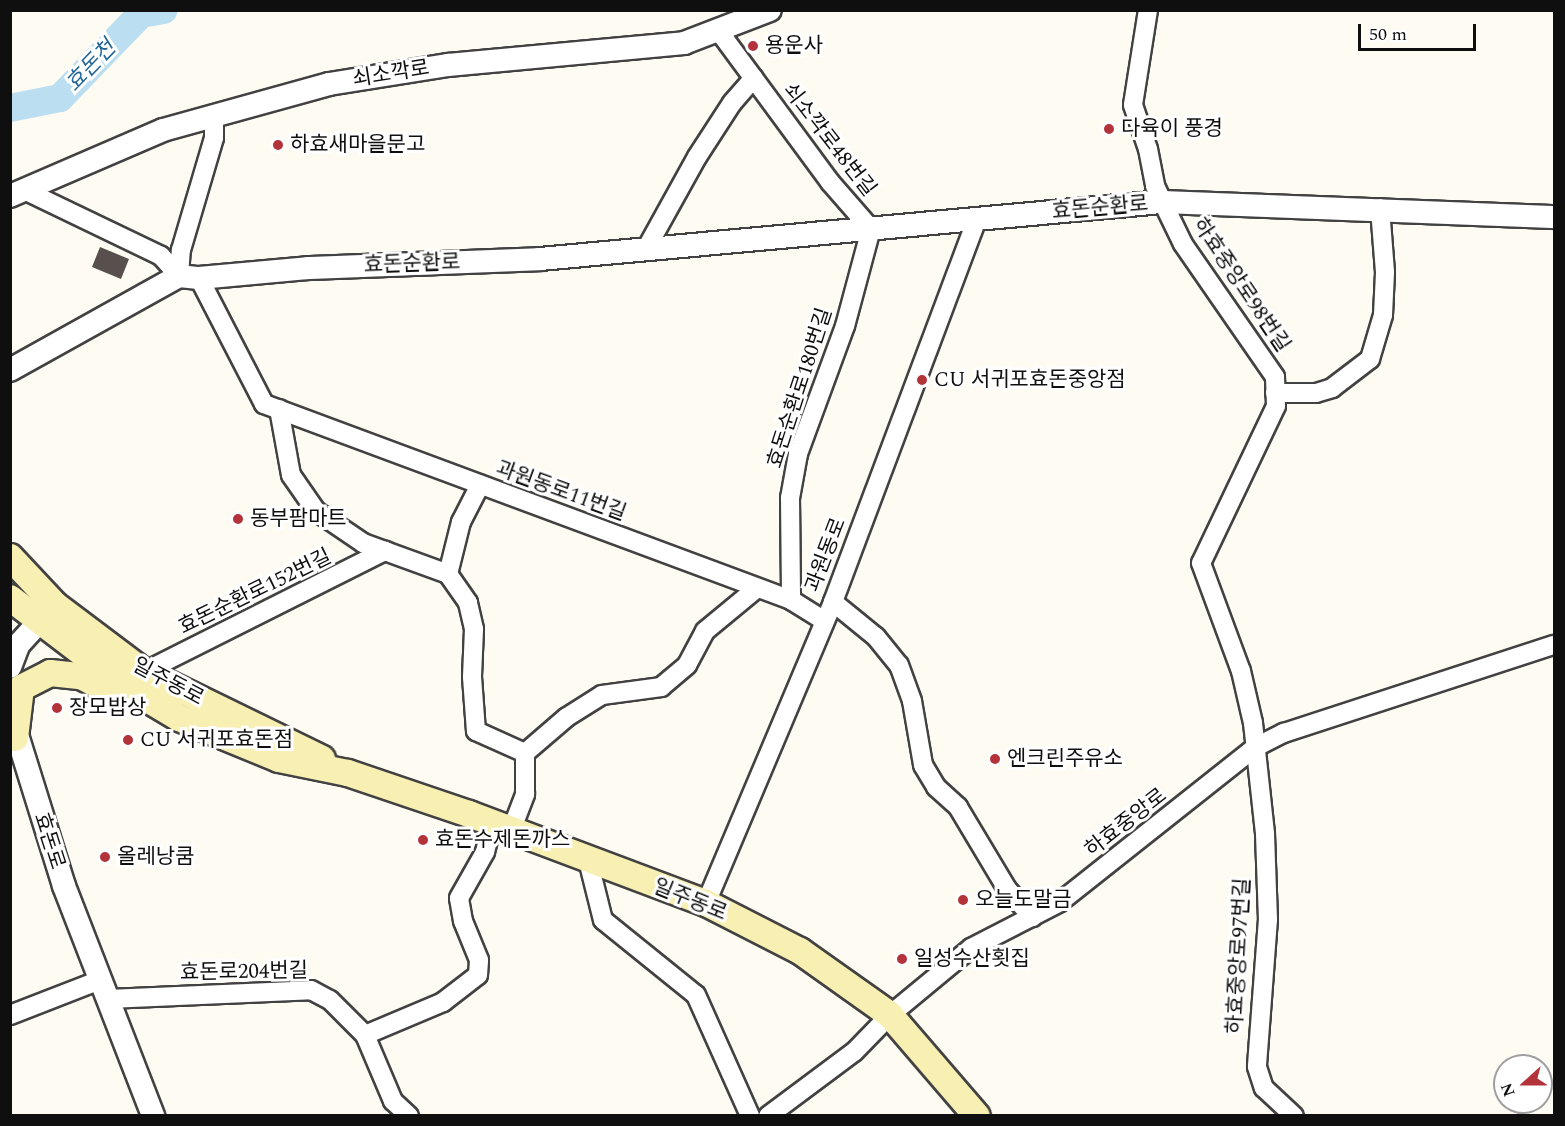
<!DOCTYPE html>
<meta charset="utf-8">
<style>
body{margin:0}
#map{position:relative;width:1565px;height:1126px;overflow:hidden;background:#fefbf2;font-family:Spectral,"Noto Sans KR",serif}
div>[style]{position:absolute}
.river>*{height:28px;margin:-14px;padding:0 14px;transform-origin:14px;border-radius:14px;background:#bbdef1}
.building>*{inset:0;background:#57504c}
.roads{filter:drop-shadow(2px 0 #424242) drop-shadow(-2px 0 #424242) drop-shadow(0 2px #424242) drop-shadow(0 -2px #424242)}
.minor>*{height:18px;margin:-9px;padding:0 9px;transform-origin:9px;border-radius:9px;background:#fff}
.tertiary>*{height:22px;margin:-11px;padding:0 11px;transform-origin:11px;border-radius:11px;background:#fff}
.secondary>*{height:26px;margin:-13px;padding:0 13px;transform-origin:13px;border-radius:13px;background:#f8efb3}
.dots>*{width:16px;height:16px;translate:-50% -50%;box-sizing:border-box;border:3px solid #fff;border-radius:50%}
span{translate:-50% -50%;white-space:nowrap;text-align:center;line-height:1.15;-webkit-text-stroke:6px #fff;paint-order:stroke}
.poi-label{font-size:21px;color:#0f0f0f}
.left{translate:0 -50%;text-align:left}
.street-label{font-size:21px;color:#0f0f0f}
.water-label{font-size:22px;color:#226696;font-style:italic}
.frame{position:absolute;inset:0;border:12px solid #0f0f0f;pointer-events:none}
.north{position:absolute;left:1493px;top:1054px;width:60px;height:60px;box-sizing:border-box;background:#fff;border:2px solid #9f9f9f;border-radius:50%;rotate:249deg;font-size:16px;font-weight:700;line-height:24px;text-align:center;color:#0f0f0f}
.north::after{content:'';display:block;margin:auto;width:21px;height:27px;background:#b3333b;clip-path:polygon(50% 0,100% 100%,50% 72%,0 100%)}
.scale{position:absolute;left:1358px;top:24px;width:118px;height:27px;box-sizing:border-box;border:3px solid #0f0f0f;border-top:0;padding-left:8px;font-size:18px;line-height:21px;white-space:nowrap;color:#0f0f0f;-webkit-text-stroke:4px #fff;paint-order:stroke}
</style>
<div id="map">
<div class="river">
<div style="left:10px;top:108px;width:51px;rotate:-11.3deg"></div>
<div style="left:60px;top:98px;width:117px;rotate:-46deg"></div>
<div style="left:141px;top:14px;width:23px;rotate:-10deg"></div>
</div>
<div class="building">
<div style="clip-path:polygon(100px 247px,129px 259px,121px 279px,92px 267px)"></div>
</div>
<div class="roads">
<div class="minor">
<div style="left:1148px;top:10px;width:96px;rotate:99deg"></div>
<div style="left:1133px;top:105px;width:46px;rotate:71.2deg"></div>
<div style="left:1148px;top:149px;width:38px;rotate:79deg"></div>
<div style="left:1155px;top:186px;width:64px;rotate:64.2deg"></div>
<div style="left:1183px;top:244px;width:162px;rotate:55.3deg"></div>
<div style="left:1275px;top:377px;width:29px;rotate:88deg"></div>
<div style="left:1276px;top:406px;width:174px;rotate:115.5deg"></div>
<div style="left:1201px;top:563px;width:115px;rotate:69.7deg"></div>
<div style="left:1241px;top:671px;width:53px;rotate:77deg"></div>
<div style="left:1253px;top:723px;width:112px;rotate:83.8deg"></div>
<div style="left:1265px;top:834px;width:85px;rotate:88deg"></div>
<div style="left:1268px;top:919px;width:148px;rotate:94.3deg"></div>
<div style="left:1257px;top:1067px;width:22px;rotate:72deg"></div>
<div style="left:1264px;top:1088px;width:41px;rotate:43deg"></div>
<div style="left:718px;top:30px;width:189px;rotate:53.6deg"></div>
<div style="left:830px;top:182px;width:62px;rotate:48.9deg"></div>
<div style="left:871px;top:229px;width:100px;rotate:105deg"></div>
<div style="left:845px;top:326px;width:136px;rotate:110.2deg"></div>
<div style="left:798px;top:454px;width:45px;rotate:100.3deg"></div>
<div style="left:790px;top:498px;width:102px;rotate:89.4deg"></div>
<div style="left:24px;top:190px;width:152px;rotate:25.7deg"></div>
<div style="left:161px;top:256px;width:27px;rotate:48deg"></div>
<div style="left:646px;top:249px;width:105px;rotate:-61deg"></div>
<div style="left:697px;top:157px;width:64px;rotate:-57.1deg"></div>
<div style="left:732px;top:103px;width:33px;rotate:-49deg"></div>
<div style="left:179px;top:276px;width:26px;rotate:-86deg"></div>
<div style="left:181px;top:250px;width:117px;rotate:-73.6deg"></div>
<div style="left:214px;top:138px;width:20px;rotate:-90deg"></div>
<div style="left:199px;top:278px;width:142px;rotate:62.7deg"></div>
<div style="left:264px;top:404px;width:562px;rotate:20.4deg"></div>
<div style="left:791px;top:600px;width:39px;rotate:32deg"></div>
<div style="left:1275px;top:393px;width:41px"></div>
<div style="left:1316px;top:393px;width:17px;rotate:-17deg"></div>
<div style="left:1332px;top:388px;width:48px;rotate:-37.3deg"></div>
<div style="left:1370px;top:359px;width:46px;rotate:-73.5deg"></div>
<div style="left:1383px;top:315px;width:43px;rotate:-87.3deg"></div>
<div style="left:1385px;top:272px;width:64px;rotate:-94.5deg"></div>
<div style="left:279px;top:409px;width:67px;rotate:79.7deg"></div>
<div style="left:291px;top:475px;width:44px;rotate:55.2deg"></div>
<div style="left:316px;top:511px;width:57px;rotate:34.2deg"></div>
<div style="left:363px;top:543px;width:90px;rotate:20deg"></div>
<div style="left:448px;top:574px;width:35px;rotate:55deg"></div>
<div style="left:468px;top:603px;width:27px;rotate:77deg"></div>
<div style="left:474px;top:629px;width:48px;rotate:92.4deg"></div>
<div style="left:472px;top:677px;width:54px;rotate:85.8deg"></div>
<div style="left:476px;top:731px;width:54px;rotate:24.2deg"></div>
<div style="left:448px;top:574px;width:54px;rotate:-76deg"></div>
<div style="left:461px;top:522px;width:42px;rotate:-62.8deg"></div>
<div style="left:833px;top:602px;width:55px;rotate:39.1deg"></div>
<div style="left:876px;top:637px;width:36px;rotate:51deg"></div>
<div style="left:899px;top:665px;width:38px;rotate:70deg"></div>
<div style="left:912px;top:701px;width:65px;rotate:80.2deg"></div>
<div style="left:923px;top:765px;width:26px;rotate:59deg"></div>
<div style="left:936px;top:787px;width:30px;rotate:42deg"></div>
<div style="left:958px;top:807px;width:96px;rotate:59.1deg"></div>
<div style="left:1007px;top:889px;width:38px;rotate:48deg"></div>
<div style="left:144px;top:672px;width:270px;rotate:-26.7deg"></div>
<div style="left:511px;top:831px;width:40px;rotate:-69deg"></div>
<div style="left:525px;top:794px;width:41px;rotate:-90deg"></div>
<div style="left:525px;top:753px;width:55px;rotate:-40.6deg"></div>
<div style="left:567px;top:717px;width:41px;rotate:-32.2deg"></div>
<div style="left:602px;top:695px;width:60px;rotate:-7.7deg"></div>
<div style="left:661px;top:687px;width:34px;rotate:-40deg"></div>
<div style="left:687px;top:665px;width:38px;rotate:-62deg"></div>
<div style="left:705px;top:631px;width:66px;rotate:-39.5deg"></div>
<div style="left:588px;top:860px;width:62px;rotate:76deg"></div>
<div style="left:603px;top:920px;width:119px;rotate:38.9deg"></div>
<div style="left:696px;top:995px;width:133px;rotate:65.9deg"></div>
<div style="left:706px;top:903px;width:327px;rotate:-67.1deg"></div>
<div style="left:833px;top:602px;width:409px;rotate:-69.4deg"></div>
<div style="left:108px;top:999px;width:203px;rotate:-2.5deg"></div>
<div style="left:311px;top:990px;width:21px;rotate:28deg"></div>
<div style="left:330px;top:1000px;width:49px;rotate:45deg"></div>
<div style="left:365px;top:1035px;width:72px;rotate:67deg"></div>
<div style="left:393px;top:1101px;width:22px;rotate:43deg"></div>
<div style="left:10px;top:1015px;width:97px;rotate:-21.3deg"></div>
<div style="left:365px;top:1035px;width:85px;rotate:-22.9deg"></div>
<div style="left:443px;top:1002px;width:44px;rotate:-37.6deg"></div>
<div style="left:478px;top:975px;width:15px;rotate:-86deg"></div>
<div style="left:479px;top:960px;width:42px;rotate:-112.3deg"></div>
<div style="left:463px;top:921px;width:23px;rotate:-100deg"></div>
<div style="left:459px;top:898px;width:53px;rotate:-60.5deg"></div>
<div style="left:485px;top:852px;width:29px;rotate:-76deg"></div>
<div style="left:768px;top:1116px;width:107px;rotate:-36.7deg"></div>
<div style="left:854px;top:1052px;width:52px;rotate:-45.8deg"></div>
<div style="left:890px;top:1015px;width:105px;rotate:-39.6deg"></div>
<div style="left:971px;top:948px;width:100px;rotate:-27.3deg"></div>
<div style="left:1060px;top:902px;width:248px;rotate:-38.4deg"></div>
<div style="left:1254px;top:748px;width:34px;rotate:-27deg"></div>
<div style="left:1284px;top:733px;width:284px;rotate:-18.1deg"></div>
</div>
<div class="tertiary">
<div style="left:10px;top:196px;width:167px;rotate:-23.3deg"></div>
<div style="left:163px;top:130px;width:172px;rotate:-15.5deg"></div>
<div style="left:329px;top:84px;width:121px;rotate:-9.1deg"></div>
<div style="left:448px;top:65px;width:237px;rotate:-5.3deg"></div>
<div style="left:684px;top:43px;width:92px;rotate:-21deg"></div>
<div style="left:10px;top:370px;width:193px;rotate:-29.1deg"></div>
<div style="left:179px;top:276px;width:20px;rotate:6deg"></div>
<div style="left:199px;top:278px;width:109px;rotate:-5.2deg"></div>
<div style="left:308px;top:268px;width:232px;rotate:-2.2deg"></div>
<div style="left:540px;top:259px;width:624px;rotate:-5.24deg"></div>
<div style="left:1161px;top:202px;width:393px;rotate:2.2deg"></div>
<div style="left:10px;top:667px;width:25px;rotate:-69deg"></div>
<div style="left:19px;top:644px;width:49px;rotate:-47.5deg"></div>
<div style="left:13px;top:722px;width:172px;rotate:72.7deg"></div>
<div style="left:64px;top:886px;width:247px;rotate:68.8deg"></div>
</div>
<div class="secondary">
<div style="left:10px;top:557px;width:66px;rotate:46.8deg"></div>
<div style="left:55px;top:605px;width:111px;rotate:37deg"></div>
<div style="left:144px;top:672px;width:198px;rotate:26deg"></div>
<div style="left:10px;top:598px;width:143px;rotate:37.3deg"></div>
<div style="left:124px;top:685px;width:64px;rotate:31deg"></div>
<div style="left:179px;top:718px;width:108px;rotate:22.3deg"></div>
<div style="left:279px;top:759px;width:70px;rotate:11.5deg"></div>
<div style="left:348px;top:773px;width:128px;rotate:18.7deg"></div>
<div style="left:469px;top:814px;width:253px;rotate:20.6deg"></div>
<div style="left:706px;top:903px;width:106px;rotate:27.1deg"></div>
<div style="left:800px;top:951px;width:110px;rotate:35.4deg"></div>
<div style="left:890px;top:1015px;width:133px;rotate:49.3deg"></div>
<div style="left:15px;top:738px;width:50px;rotate:-83.2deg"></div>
<div style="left:21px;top:688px;width:33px;rotate:-27deg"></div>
<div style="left:50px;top:673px;width:31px;rotate:6deg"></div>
<div style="left:81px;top:676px;width:32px;rotate:28deg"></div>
</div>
</div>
<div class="dots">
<div style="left:753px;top:46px;background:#b3333b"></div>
<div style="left:1109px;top:129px;background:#b3333b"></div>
<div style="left:278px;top:145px;background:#b3333b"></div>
<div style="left:922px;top:380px;background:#b3333b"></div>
<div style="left:238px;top:519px;background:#b3333b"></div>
<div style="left:57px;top:708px;background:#b3333b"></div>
<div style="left:128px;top:740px;background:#b3333b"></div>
<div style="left:995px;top:759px;background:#b3333b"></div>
<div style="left:423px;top:840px;background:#b3333b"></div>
<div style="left:105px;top:857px;background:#b3333b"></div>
<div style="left:963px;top:900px;background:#b3333b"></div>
<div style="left:902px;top:959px;background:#b3333b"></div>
</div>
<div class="poi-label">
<span class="left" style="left:765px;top:46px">용운사</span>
<span class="left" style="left:1121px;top:129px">다육이 풍경</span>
<span class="left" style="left:290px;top:145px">하효새마을문고</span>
<span class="left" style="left:934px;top:380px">CU 서귀포효돈중앙점</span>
<span class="left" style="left:250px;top:519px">동부팜마트</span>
<span class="left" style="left:69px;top:708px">장모밥상</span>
<span class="left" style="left:140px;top:740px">CU 서귀포효돈점</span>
<span class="left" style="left:1007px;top:759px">엔크린주유소</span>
<span class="left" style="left:435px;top:840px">효돈수제돈까스</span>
<span class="left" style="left:117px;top:857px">올레낭쿰</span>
<span class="left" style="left:975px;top:900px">오늘도말금</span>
<span class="left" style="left:914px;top:959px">일성수산횟집</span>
</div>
<div class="street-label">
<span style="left:391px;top:74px;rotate:-9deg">쇠소깍로</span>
<span style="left:829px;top:140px;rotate:52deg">쇠소깍로48번길</span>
<span style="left:1100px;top:208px;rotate:-5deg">효돈순환로</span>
<span style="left:412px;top:264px;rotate:-2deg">효돈순환로</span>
<span style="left:1241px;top:285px;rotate:56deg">하효중앙로98번길</span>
<span style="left:800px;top:388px;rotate:-72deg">효돈순환로180번길</span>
<span style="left:561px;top:491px;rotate:20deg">과원동로11번길</span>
<span style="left:826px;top:555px;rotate:-69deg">과원동로</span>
<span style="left:255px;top:592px;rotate:-26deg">효돈순환로152번길</span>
<span style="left:168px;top:682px;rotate:28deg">일주동로</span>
<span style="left:1126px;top:823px;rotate:-38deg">하효중앙로</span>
<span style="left:49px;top:841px;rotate:72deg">효돈로</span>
<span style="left:690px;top:900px;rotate:22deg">일주동로</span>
<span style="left:1239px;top:956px;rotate:-87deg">하효중앙로97번길</span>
<span style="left:244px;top:972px;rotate:-1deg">효돈로204번길</span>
</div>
<div class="water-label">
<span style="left:91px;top:66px;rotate:-46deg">효돈천</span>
</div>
<div class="frame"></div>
<div class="north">N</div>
<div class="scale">50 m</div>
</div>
